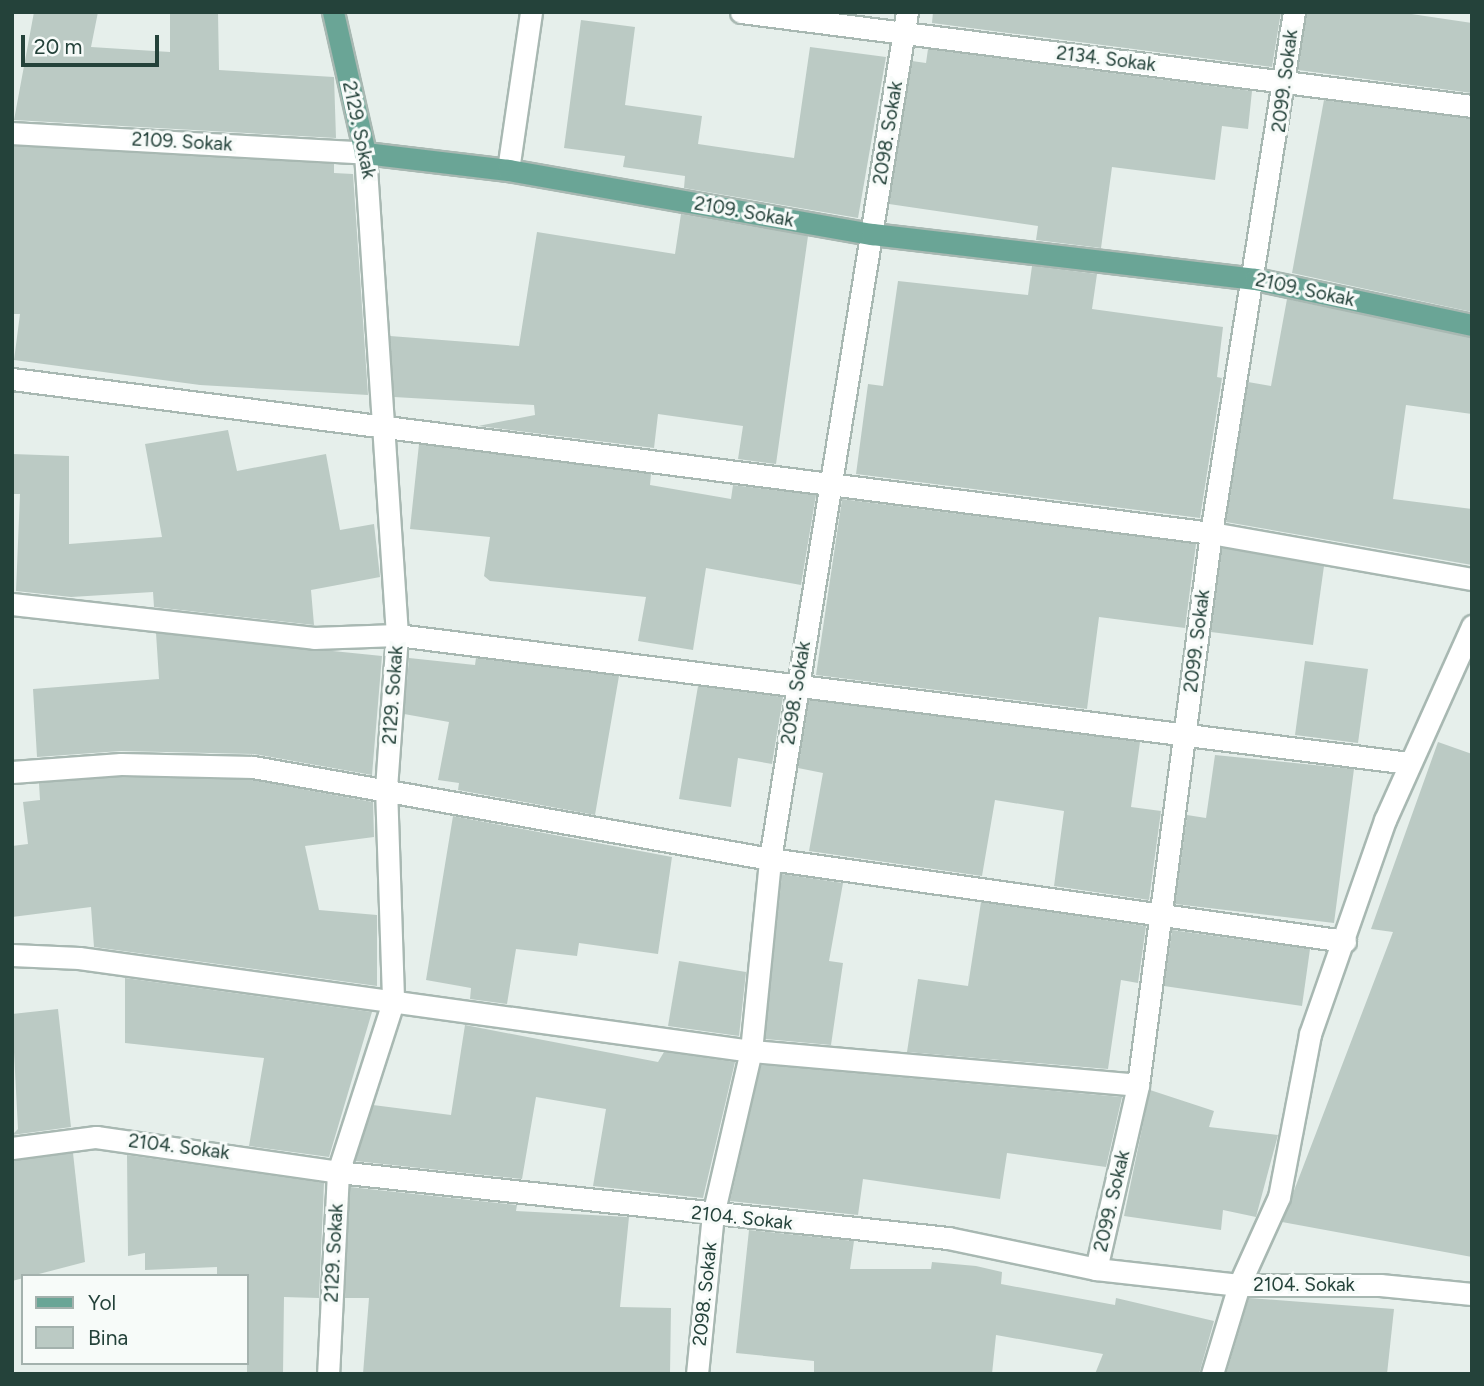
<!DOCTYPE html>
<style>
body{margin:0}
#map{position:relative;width:1484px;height:1386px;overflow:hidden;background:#e6efeb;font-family:Figtree,sans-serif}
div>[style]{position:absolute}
.building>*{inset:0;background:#bbcac4}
.roads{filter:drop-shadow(2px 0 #a8b8b2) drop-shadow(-2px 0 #a8b8b2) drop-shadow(0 2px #a8b8b2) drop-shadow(0 -2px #a8b8b2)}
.minor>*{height:21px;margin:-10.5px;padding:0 10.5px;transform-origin:10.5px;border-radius:10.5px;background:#fff}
.major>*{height:21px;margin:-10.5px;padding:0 10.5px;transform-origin:10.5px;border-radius:10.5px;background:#6aa596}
span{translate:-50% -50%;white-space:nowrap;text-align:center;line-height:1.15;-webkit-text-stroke:6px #f7fbf9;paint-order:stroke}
.street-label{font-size:19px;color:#24423a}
.frame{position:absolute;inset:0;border:14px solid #24423a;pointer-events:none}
.legend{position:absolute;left:21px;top:1274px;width:228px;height:91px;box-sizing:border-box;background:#f7fbf9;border:2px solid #a3b1ad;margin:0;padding:9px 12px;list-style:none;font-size:21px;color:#24423a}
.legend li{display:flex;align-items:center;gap:14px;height:35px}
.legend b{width:35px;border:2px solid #a3b1ad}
.scale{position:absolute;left:21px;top:35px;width:138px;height:32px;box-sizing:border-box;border:4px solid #24423a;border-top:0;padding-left:9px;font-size:21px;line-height:24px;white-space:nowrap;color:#24423a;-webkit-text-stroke:5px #f7fbf9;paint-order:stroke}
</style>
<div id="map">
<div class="building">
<div style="clip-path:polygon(34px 12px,98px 12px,91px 47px,170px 52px,170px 12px,218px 12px,219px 70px,334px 77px,336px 138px,14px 120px)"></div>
<div style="clip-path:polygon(933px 12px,1281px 12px,1272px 67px,932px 23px)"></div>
<div style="clip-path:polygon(1307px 12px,1398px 12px,1472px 23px,1472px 93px,1298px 70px)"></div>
<div style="clip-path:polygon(581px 20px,635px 27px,625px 105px,702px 116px,698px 144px,794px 158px,810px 47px,886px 57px,858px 218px,684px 188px,685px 176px,623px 167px,625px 156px,564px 148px)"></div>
<div style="clip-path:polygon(928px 49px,1252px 91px,1248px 129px,1222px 126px,1215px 180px,1112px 167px,1101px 248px,1036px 240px,1038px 226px,889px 204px,912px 61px,926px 63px)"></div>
<div style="clip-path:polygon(1324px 100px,1472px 119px,1472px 312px,1292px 273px)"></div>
<div style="clip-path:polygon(12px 146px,334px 164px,334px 173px,353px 174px,368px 395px,200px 385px,14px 360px,20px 314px,12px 314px)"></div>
<div style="clip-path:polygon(681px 214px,808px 236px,776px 464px,738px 459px,743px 426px,658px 414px,654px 448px,478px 426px,535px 415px,534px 405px,394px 397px,390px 336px,519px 346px,537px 232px,675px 254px)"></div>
<div style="clip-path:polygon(1032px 266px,1097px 274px,1092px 309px,1223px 327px,1217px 377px,1222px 378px,1200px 518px,856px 474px,868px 384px,883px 386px,898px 281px,1028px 295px)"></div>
<div style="clip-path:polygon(1287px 299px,1472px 338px,1472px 414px,1406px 405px,1393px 499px,1472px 509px,1472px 565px,1226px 522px,1248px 382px,1271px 386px)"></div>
<div style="clip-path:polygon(228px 430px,237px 471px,326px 454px,340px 530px,374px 524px,380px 577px,311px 590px,314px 625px,154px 607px,153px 592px,71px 597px,16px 591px,20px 494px,12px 494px,12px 454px,69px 456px,69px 544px,162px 537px,145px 444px)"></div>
<div style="clip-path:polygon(419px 444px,651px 474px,650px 485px,731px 499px,733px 485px,816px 495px,801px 585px,706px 568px,693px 650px,638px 641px,646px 597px,490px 581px,484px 576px,490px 537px,410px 529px)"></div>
<div style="clip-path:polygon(842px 499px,1196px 544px,1185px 628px,1099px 617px,1087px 709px,816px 675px)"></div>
<div style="clip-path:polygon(1222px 548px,1324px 566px,1313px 645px,1211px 632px)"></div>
<div style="clip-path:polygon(156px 633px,382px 656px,372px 775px,254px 754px,121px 751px,37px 757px,33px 689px,159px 679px)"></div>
<div style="clip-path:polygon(409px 658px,475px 665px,476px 658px,619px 676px,595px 815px,458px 790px,459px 783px,438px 780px,449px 722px,404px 714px)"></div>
<div style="clip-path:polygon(1305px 661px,1368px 669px,1358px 743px,1295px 735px)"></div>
<div style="clip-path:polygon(698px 686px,783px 697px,772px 764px,738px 758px,731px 807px,679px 799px)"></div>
<div style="clip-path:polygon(809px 700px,1140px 742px,1131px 807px,1161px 811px,1149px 900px,1054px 886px,1064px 811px,995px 800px,982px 876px,809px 851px,823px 773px,798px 768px)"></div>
<div style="clip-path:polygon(1438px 742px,1472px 754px,1472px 1257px,1282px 1222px,1393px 932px,1371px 929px)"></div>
<div style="clip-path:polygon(1215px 755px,1354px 769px,1334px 923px,1175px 904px,1187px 815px,1206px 818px)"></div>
<div style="clip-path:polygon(121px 777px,252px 780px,373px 802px,374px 837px,305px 846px,319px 910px,377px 915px,377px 986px,94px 947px,91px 907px,12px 917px,12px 846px,28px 844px,23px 802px,40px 800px,39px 783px)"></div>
<div style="clip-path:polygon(453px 816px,672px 857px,658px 954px,579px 943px,577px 956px,516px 949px,507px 1004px,470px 999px,471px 988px,426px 980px)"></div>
<div style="clip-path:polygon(782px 874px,843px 883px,829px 961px,843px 963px,831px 1045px,765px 1039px)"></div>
<div style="clip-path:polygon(981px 902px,1146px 926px,1138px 983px,1121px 980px,1108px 1069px,907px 1052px,918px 979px,968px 986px)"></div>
<div style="clip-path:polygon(1172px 930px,1310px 949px,1302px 1006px,1164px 986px)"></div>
<div style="clip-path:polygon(679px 961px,746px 972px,739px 1036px,668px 1026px)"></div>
<div style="clip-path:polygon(125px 978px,372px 1012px,329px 1157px,249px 1146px,264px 1058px,125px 1043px)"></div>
<div style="clip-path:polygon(58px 1009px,71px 1127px,12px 1135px,18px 1129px,12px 1014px)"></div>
<div style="clip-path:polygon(465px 1025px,658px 1062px,664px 1052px,735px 1062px,703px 1198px,593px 1186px,606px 1109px,536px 1097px,522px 1179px,355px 1161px,373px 1105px,451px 1115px)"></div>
<div style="clip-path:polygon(761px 1065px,1122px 1097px,1106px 1167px,1007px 1153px,1000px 1199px,863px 1179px,858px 1215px,730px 1201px)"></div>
<div style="clip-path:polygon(1150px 1090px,1214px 1111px,1209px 1127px,1278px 1135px,1256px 1217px,1223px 1210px,1221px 1230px,1124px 1216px)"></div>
<div style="clip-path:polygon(73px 1153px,85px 1262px,12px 1281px,12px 1161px)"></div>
<div style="clip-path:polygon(127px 1155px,324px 1183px,319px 1298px,284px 1297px,283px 1374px,247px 1374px,247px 1276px,217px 1276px,217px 1267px,145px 1270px,145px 1253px,128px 1256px)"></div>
<div style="clip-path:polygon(350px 1187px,517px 1205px,516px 1211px,629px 1217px,620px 1307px,671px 1308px,670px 1374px,363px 1374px,369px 1298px,345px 1298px)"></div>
<div style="clip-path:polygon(749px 1230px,854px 1241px,850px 1269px,931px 1269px,932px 1262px,976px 1266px,1002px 1272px,1001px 1284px,1115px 1305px,1116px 1298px,1214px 1321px,1199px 1374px,1095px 1374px,1103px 1354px,996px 1335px,992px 1374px,814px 1374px,814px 1361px,736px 1353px)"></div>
<div style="clip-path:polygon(1249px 1298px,1394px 1309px,1387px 1374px,1226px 1374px)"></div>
</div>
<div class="roads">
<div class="minor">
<div style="left:741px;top:12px;width:737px;rotate:7.33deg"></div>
<div style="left:12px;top:133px;width:354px;rotate:3.2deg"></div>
<div style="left:365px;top:153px;width:483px;rotate:86.2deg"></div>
<div style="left:397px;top:635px;width:152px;rotate:94.1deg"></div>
<div style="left:386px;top:787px;width:215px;rotate:88.1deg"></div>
<div style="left:393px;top:1002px;width:179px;rotate:107.9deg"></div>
<div style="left:338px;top:1172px;width:202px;rotate:92.8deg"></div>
<div style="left:508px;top:170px;width:160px;rotate:-81.7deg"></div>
<div style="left:12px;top:379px;width:1209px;rotate:7.32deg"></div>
<div style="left:1211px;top:533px;width:265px;rotate:10deg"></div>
<div style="left:12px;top:604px;width:304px;rotate:6.4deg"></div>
<div style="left:314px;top:638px;width:83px;rotate:-2.1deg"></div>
<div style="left:397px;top:635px;width:1020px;rotate:7.21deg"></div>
<div style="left:12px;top:772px;width:109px;rotate:-4.2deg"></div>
<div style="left:121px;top:764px;width:132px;rotate:1.3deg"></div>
<div style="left:253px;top:767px;width:525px;rotate:10.09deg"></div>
<div style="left:770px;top:859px;width:581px;rotate:8.12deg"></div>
<div style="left:12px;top:955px;width:67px;rotate:2.6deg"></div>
<div style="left:79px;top:958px;width:678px;rotate:7.88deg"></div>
<div style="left:751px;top:1051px;width:388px;rotate:5deg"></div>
<div style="left:12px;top:1148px;width:85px;rotate:-7.5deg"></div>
<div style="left:96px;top:1137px;width:245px;rotate:8.2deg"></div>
<div style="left:338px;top:1172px;width:614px;rotate:6.18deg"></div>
<div style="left:948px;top:1238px;width:151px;rotate:11.8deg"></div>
<div style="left:1096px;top:1269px;width:144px;rotate:6.4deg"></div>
<div style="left:1239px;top:1285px;width:141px"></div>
<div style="left:1380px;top:1285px;width:92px;rotate:5.6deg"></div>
<div style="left:1096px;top:1269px;width:189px;rotate:-77.1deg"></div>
<div style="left:1138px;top:1085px;width:557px;rotate:-82.47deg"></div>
<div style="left:1211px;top:533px;width:528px;rotate:-80.95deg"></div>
<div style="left:697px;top:1374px;width:160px;rotate:-84.3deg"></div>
<div style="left:713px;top:1215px;width:168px;rotate:-77deg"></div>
<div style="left:751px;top:1051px;width:193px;rotate:-84.3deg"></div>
<div style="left:770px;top:859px;width:858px;rotate:-80.81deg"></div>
<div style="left:1212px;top:1374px;width:93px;rotate:-73.1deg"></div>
<div style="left:1239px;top:1285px;width:97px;rotate:-65.6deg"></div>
<div style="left:1279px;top:1197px;width:166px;rotate:-79.2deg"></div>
<div style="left:1310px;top:1034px;width:227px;rotate:-70.7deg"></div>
<div style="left:1385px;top:820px;width:213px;rotate:-65.8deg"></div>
</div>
<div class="major">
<div style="left:333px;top:12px;width:145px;rotate:77.2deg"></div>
<div style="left:365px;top:153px;width:144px;rotate:6.8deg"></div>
<div style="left:508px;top:170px;width:370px;rotate:10deg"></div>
<div style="left:872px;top:234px;width:386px;rotate:6.7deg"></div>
<div style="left:1255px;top:279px;width:222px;rotate:12deg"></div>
</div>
</div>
<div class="street-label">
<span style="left:1106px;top:59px;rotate:7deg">2134. Sokak</span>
<span style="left:1285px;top:81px;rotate:-83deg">2099. Sokak</span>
<span style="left:359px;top:130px;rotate:78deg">2129. Sokak</span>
<span style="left:888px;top:133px;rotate:-81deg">2098. Sokak</span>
<span style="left:182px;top:142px;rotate:3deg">2109. Sokak</span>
<span style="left:744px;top:212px;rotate:10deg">2109. Sokak</span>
<span style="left:1305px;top:290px;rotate:12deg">2109. Sokak</span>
<span style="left:1197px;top:641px;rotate:-83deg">2099. Sokak</span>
<span style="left:796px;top:693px;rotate:-81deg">2098. Sokak</span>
<span style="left:393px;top:695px;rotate:-86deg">2129. Sokak</span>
<span style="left:179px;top:1147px;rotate:7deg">2104. Sokak</span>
<span style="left:1112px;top:1201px;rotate:-77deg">2099. Sokak</span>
<span style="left:742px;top:1218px;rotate:6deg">2104. Sokak</span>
<span style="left:334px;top:1253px;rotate:-87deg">2129. Sokak</span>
<span style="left:1304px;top:1285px">2104. Sokak</span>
<span style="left:705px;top:1294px;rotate:-84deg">2098. Sokak</span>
</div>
<div class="frame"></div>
<ul class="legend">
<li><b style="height:9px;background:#6aa596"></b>Yol</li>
<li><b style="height:19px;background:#bbcac4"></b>Bina</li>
</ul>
<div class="scale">20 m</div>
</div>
